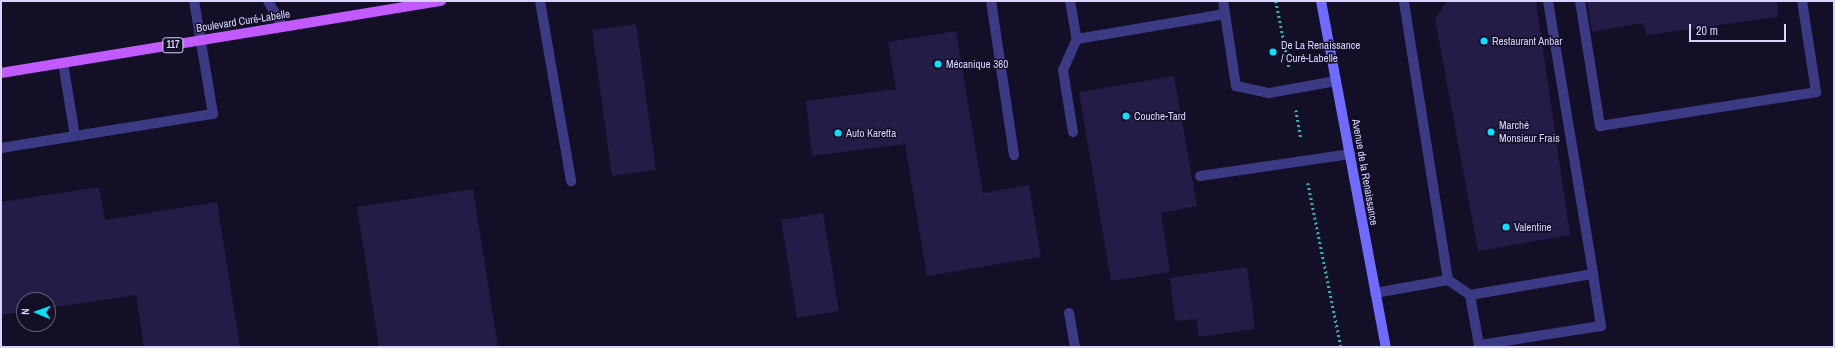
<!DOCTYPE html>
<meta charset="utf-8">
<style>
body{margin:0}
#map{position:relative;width:1835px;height:348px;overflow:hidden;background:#130f26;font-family:"Archivo Narrow",sans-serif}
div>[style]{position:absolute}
.building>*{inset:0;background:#241b47}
.path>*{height:2.5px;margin-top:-1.25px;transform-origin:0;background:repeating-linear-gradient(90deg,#2fb8b0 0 2px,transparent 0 5px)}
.lane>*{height:10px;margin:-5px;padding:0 5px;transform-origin:5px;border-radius:5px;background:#3d3a85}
.secondary>*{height:10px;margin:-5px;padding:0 5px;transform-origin:5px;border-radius:5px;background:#6f6bff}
.primary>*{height:10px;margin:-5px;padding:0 5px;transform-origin:5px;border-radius:5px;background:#c25bff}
.dots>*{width:11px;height:11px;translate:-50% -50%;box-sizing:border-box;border:2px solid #130f26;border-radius:50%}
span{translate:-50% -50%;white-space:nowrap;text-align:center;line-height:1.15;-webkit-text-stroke:3px #130f26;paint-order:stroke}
.shield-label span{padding:1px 3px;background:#130f26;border:1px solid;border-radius:3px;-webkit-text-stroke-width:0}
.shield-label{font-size:10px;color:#d9d4ff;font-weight:700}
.street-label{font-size:11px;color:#d9d4ff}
.poi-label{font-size:11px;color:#d9d4ff}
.left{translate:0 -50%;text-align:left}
.frame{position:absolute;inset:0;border:2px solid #d9d4ff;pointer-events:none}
.north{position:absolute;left:16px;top:292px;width:40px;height:40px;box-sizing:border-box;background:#130f26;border:1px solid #625e7d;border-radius:50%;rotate:272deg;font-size:11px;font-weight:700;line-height:16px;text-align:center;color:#d9d4ff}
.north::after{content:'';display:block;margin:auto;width:14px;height:18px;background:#00e5ff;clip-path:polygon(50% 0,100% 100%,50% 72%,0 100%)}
.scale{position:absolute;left:1689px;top:24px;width:97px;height:18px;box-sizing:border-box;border:2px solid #d9d4ff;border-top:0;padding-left:5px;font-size:12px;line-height:14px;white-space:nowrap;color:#d9d4ff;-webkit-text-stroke:3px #130f26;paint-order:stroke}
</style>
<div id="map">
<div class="building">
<div style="clip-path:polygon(1447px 1px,1536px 1px,1570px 235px,1478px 251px,1435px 19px)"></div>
<div style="clip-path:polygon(1587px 1px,1777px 1px,1778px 17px,1647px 35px,1642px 23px,1592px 32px)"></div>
<div style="clip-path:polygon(636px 24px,656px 170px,612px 176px,592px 30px)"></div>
<div style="clip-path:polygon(956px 31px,983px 193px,1029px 185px,1041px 257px,927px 276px,905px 144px,812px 156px,806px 101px,896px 89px,888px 42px)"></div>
<div style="clip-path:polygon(1174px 76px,1197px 206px,1161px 213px,1170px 272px,1111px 281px,1079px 92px)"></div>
<div style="clip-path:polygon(99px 187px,105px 220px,217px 202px,240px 347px,144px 347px,136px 295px,48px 308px,48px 300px,24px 300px,24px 312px,1px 315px,1px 202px)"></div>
<div style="clip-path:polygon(473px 189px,498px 347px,379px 347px,357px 207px)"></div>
<div style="clip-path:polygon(823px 213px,839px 311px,797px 318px,781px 220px)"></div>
<div style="clip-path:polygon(1247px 267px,1255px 329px,1199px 337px,1196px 319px,1175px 321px,1170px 278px)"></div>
</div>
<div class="path">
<div style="left:1276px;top:1px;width:67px;rotate:78.9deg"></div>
<div style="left:1296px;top:110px;width:28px;rotate:80deg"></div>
<div style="left:1308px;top:183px;width:167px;rotate:78.6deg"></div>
</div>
<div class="lane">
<div style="left:268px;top:1px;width:30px;rotate:60deg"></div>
<div style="left:540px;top:1px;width:183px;rotate:80.2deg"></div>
<div style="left:991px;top:1px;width:156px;rotate:81.5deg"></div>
<div style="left:1070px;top:1px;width:39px;rotate:80deg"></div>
<div style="left:1077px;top:39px;width:150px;rotate:-9.6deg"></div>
<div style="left:1225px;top:14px;width:13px;rotate:-99deg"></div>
<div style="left:1548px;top:1px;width:277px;rotate:80.6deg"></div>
<div style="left:1580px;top:1px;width:127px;rotate:80.9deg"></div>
<div style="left:1600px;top:126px;width:219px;rotate:-8.9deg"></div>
<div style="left:1816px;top:92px;width:92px;rotate:-98.7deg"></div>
<div style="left:1225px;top:14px;width:73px;rotate:81.3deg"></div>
<div style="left:1236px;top:86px;width:34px;rotate:12deg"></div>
<div style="left:1269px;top:93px;width:68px;rotate:-10.2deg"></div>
<div style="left:1073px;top:132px;width:63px;rotate:-99.2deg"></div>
<div style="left:1063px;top:70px;width:34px;rotate:-66deg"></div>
<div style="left:75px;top:136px;width:140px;rotate:-9.1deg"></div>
<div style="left:213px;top:114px;width:115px;rotate:-99.5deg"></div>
<div style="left:1px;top:148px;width:75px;rotate:-9.2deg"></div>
<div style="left:75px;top:136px;width:74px;rotate:-99.3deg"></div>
<div style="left:1200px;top:176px;width:152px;rotate:-8.3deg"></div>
<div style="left:1448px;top:280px;width:27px;rotate:34deg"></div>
<div style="left:1470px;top:295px;width:125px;rotate:-9.7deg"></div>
<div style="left:1593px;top:274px;width:53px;rotate:81.3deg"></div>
<div style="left:1601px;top:326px;width:123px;rotate:171.1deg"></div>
<div style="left:1479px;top:345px;width:51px;rotate:-100.2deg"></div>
<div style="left:1375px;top:293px;width:74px;rotate:-10.1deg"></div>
<div style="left:1448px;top:280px;width:282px;rotate:-99deg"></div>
<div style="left:1069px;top:313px;width:35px;rotate:80deg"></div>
</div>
<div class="secondary">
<div style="left:1321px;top:1px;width:352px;rotate:79.4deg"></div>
</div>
<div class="primary">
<div style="left:1px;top:73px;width:446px;rotate:-9.3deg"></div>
</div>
<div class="dots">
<div style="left:1484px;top:41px;background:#00e5ff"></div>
<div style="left:1273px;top:52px;background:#00e5ff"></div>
<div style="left:938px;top:64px;background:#00e5ff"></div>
<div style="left:1126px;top:116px;background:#00e5ff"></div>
<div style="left:1491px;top:132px;background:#00e5ff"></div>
<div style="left:838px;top:133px;background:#00e5ff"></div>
<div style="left:1506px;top:227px;background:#00e5ff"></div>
</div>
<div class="shield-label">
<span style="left:173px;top:45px">117</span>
</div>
<div class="street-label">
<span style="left:243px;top:21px;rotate:-9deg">Boulevard Curé-Labelle</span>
<span style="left:1365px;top:172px;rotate:80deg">Avenue de la Renaissance</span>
</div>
<div class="poi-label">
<span class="left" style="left:1492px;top:41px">Restaurant Anbar</span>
<span class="left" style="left:1281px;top:52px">De La Renaissance<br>/ Curé-Labelle</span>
<span class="left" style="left:946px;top:64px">Mécanique 360</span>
<span class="left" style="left:1134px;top:116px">Couche-Tard</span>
<span class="left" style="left:1499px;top:132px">Marché<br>Monsieur Frais</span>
<span class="left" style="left:846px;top:133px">Auto Karetta</span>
<span class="left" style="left:1514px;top:227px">Valentine</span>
</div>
<div class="frame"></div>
<div class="north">N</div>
<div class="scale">20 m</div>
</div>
